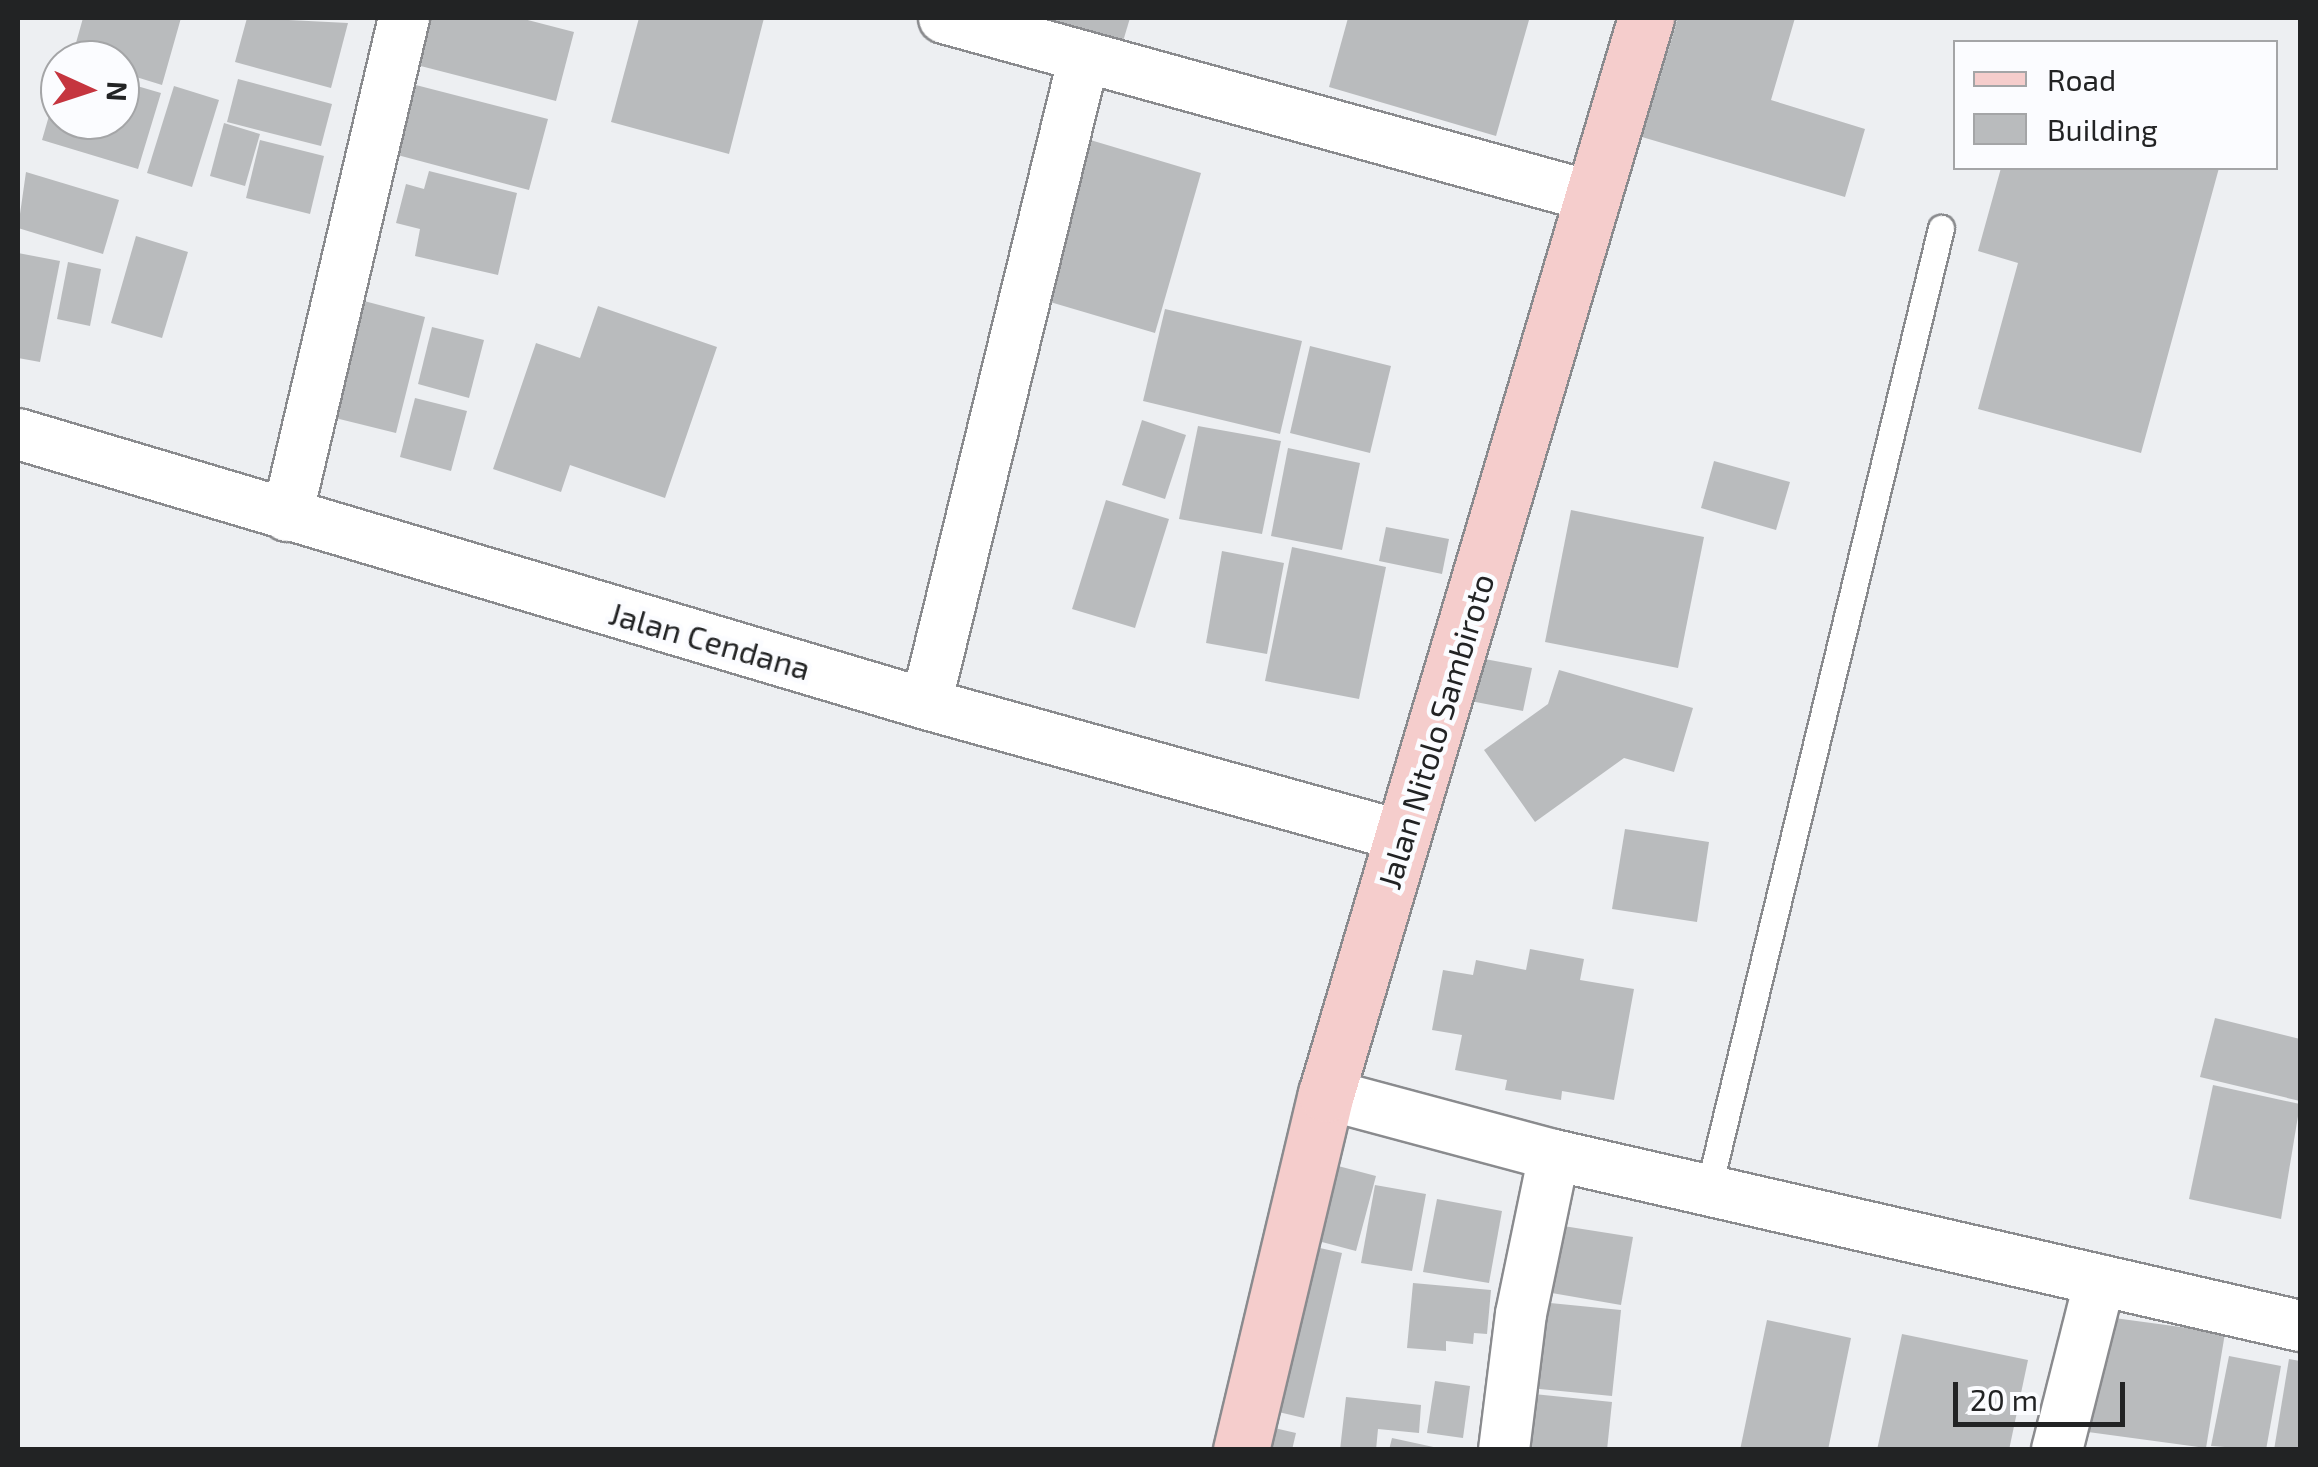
<!DOCTYPE html>
<style>
body{margin:0}
#map{position:relative;width:2318px;height:1467px;overflow:hidden;background:#edeff2;font-family:"Exo 2",sans-serif}
div>[style]{position:absolute}
.building>*{inset:0;background:#b9bbbd}
.roads{filter:drop-shadow(2px 0 #8a8b8e) drop-shadow(-2px 0 #8a8b8e) drop-shadow(0 2px #8a8b8e) drop-shadow(0 -2px #8a8b8e)}
.lane>*{height:25px;margin:-12.5px;padding:0 12.5px;transform-origin:12.5px;border-radius:12.5px;background:#fff}
.street>*{height:50px;margin:-25px;padding:0 25px;transform-origin:25px;border-radius:25px;background:#fff}
.secondary>*{height:55px;margin:-27.5px;padding:0 27.5px;transform-origin:27.5px;border-radius:27.5px;background:#f5cdcc}
span{translate:-50% -50%;white-space:nowrap;text-align:center;line-height:1.15;-webkit-text-stroke:9px #fbfcff;paint-order:stroke}
.street-label{font-size:32px;color:#222324}
.frame{position:absolute;inset:0;border:20px solid #222324;pointer-events:none}
.legend{position:absolute;left:1953px;top:40px;width:325px;height:130px;box-sizing:border-box;background:#fbfcff;border:2px solid #a4a5a7;margin:0;padding:12px 18px;list-style:none;font-size:30px;color:#222324}
.legend li{display:flex;align-items:center;gap:20px;height:50px}
.legend b{width:50px;border:2px solid #a4a5a7}
.north{position:absolute;left:40px;top:40px;width:100px;height:100px;box-sizing:border-box;background:#fbfcff;border:2px solid #a4a5a7;border-radius:50%;rotate:93deg;font-size:28px;font-weight:700;line-height:40px;text-align:center;color:#222324}
.north::after{content:'';display:block;margin:auto;width:35px;height:45px;background:#c5353f;clip-path:polygon(50% 0,100% 100%,50% 72%,0 100%)}
.scale{position:absolute;left:1953px;top:1382px;width:172px;height:45px;box-sizing:border-box;border:5px solid #222324;border-top:0;padding-left:12px;font-size:30px;line-height:35px;white-space:nowrap;color:#222324;-webkit-text-stroke:8px #fbfcff;paint-order:stroke}
</style>
<div id="map">
<div class="building">
<div style="clip-path:polygon(83px 18px,181px 18px,162px 85px,120px 72px,120px 60px,72px 57px)"></div>
<div style="clip-path:polygon(247px 18px,348px 23px,331px 88px,235px 62px)"></div>
<div style="clip-path:polygon(421px 18px,520px 18px,574px 32px,556px 101px,409px 63px)"></div>
<div style="clip-path:polygon(639px 18px,764px 18px,729px 154px,611px 122px)"></div>
<div style="clip-path:polygon(1026px 18px,1130px 18px,1118px 58px)"></div>
<div style="clip-path:polygon(1348px 18px,1529px 20px,1496px 136px,1329px 87px)"></div>
<div style="clip-path:polygon(1678px 18px,1795px 18px,1771px 100px,1865px 129px,1845px 197px,1642px 137px)"></div>
<div style="clip-path:polygon(238px 79px,332px 104px,321px 146px,227px 122px)"></div>
<div style="clip-path:polygon(59px 81px,60px 120px,120px 120px,120px 81px,161px 93px,138px 169px,42px 140px)"></div>
<div style="clip-path:polygon(408px 83px,548px 119px,529px 190px,390px 153px)"></div>
<div style="clip-path:polygon(174px 86px,219px 100px,192px 187px,147px 173px)"></div>
<div style="clip-path:polygon(224px 123px,260px 134px,245px 186px,210px 176px)"></div>
<div style="clip-path:polygon(1087px 139px,1201px 173px,1155px 333px,1040px 299px)"></div>
<div style="clip-path:polygon(260px 140px,324px 156px,310px 214px,246px 198px)"></div>
<div style="clip-path:polygon(2001px 168px,2219px 168px,2141px 453px,1978px 409px,2018px 263px,1978px 251px)"></div>
<div style="clip-path:polygon(429px 171px,517px 193px,498px 275px,415px 256px,420px 229px,396px 223px,406px 184px,424px 189px)"></div>
<div style="clip-path:polygon(26px 172px,119px 200px,103px 254px,18px 228px)"></div>
<div style="clip-path:polygon(136px 236px,188px 252px,162px 338px,111px 323px)"></div>
<div style="clip-path:polygon(18px 253px,60px 261px,40px 362px,18px 358px)"></div>
<div style="clip-path:polygon(68px 262px,101px 269px,90px 326px,57px 319px)"></div>
<div style="clip-path:polygon(345px 296px,425px 317px,396px 433px,315px 413px)"></div>
<div style="clip-path:polygon(598px 306px,717px 347px,665px 498px,570px 465px,561px 492px,493px 469px,536px 343px,580px 358px)"></div>
<div style="clip-path:polygon(1165px 309px,1302px 341px,1280px 434px,1143px 401px)"></div>
<div style="clip-path:polygon(432px 327px,484px 340px,469px 398px,418px 384px)"></div>
<div style="clip-path:polygon(1310px 346px,1391px 366px,1370px 453px,1290px 433px)"></div>
<div style="clip-path:polygon(415px 398px,467px 411px,451px 471px,400px 457px)"></div>
<div style="clip-path:polygon(1142px 420px,1186px 435px,1165px 499px,1122px 485px)"></div>
<div style="clip-path:polygon(1198px 426px,1281px 441px,1262px 534px,1179px 519px)"></div>
<div style="clip-path:polygon(1288px 448px,1360px 463px,1342px 550px,1271px 536px)"></div>
<div style="clip-path:polygon(1714px 461px,1790px 482px,1776px 530px,1701px 508px)"></div>
<div style="clip-path:polygon(1106px 500px,1169px 519px,1135px 628px,1072px 609px)"></div>
<div style="clip-path:polygon(1571px 510px,1704px 537px,1678px 668px,1545px 642px)"></div>
<div style="clip-path:polygon(1386px 527px,1449px 539px,1442px 574px,1379px 561px)"></div>
<div style="clip-path:polygon(1292px 547px,1386px 567px,1359px 699px,1265px 681px)"></div>
<div style="clip-path:polygon(1222px 551px,1284px 563px,1267px 654px,1206px 643px)"></div>
<div style="clip-path:polygon(1474px 657px,1532px 668px,1523px 711px,1465px 700px)"></div>
<div style="clip-path:polygon(1559px 670px,1693px 708px,1674px 772px,1624px 758px,1535px 822px,1484px 750px,1548px 704px)"></div>
<div style="clip-path:polygon(1625px 829px,1709px 842px,1697px 922px,1612px 909px)"></div>
<div style="clip-path:polygon(1530px 949px,1584px 959px,1580px 980px,1634px 989px,1614px 1100px,1562px 1091px,1561px 1100px,1505px 1090px,1507px 1080px,1455px 1070px,1462px 1035px,1432px 1030px,1443px 970px,1473px 975px,1476px 960px,1526px 970px)"></div>
<div style="clip-path:polygon(2215px 1018px,2300px 1039px,2300px 1101px,2200px 1077px)"></div>
<div style="clip-path:polygon(2213px 1085px,2300px 1104px,2281px 1219px,2189px 1199px)"></div>
<div style="clip-path:polygon(1323px 1162px,1376px 1176px,1356px 1251px,1303px 1237px)"></div>
<div style="clip-path:polygon(1375px 1185px,1426px 1194px,1412px 1271px,1361px 1263px)"></div>
<div style="clip-path:polygon(1437px 1199px,1502px 1211px,1489px 1283px,1423px 1272px)"></div>
<div style="clip-path:polygon(1557px 1225px,1633px 1237px,1621px 1305px,1546px 1292px)"></div>
<div style="clip-path:polygon(1298px 1243px,1342px 1253px,1304px 1418px,1261px 1408px)"></div>
<div style="clip-path:polygon(1413px 1283px,1491px 1290px,1487px 1334px,1474px 1333px,1473px 1344px,1446px 1341px,1446px 1351px,1407px 1348px)"></div>
<div style="clip-path:polygon(1540px 1302px,1621px 1310px,1612px 1396px,1520px 1387px)"></div>
<div style="clip-path:polygon(2107px 1317px,2225px 1333px,2206px 1448px,2088px 1432px)"></div>
<div style="clip-path:polygon(1767px 1320px,1851px 1338px,1828px 1450px,1740px 1450px)"></div>
<div style="clip-path:polygon(1902px 1334px,2028px 1360px,2009px 1450px,1877px 1450px)"></div>
<div style="clip-path:polygon(2229px 1356px,2281px 1366px,2266px 1450px,2211px 1446px)"></div>
<div style="clip-path:polygon(2289px 1359px,2300px 1361px,2300px 1450px,2274px 1450px)"></div>
<div style="clip-path:polygon(1435px 1381px,1470px 1386px,1463px 1438px,1427px 1433px)"></div>
<div style="clip-path:polygon(1524px 1393px,1612px 1402px,1607px 1450px,1517px 1450px)"></div>
<div style="clip-path:polygon(1346px 1397px,1421px 1405px,1419px 1433px,1378px 1429px,1376px 1450px,1340px 1450px)"></div>
<div style="clip-path:polygon(1249px 1422px,1296px 1433px,1292px 1450px,1243px 1450px)"></div>
<div style="clip-path:polygon(1392px 1438px,1438px 1448px,1438px 1450px,1389px 1450px)"></div>
</div>
<div class="roads">
<div class="lane">
<div style="left:1708px;top:1191px;width:991px;rotate:-76.4deg"></div>
</div>
<div class="street">
<div style="left:944px;top:18px;width:673px;rotate:15.42deg"></div>
<div style="left:18px;top:434px;width:947px;rotate:16.56deg"></div>
<div style="left:926px;top:704px;width:496px;rotate:15.5deg"></div>
<div style="left:287px;top:516px;width:512px;rotate:-76.78deg"></div>
<div style="left:926px;top:704px;width:666px;rotate:-76.28deg"></div>
<div style="left:1326px;top:1094px;width:236px;rotate:15deg"></div>
<div style="left:1554px;top:1155px;width:765px;rotate:12.91deg"></div>
<div style="left:1504px;top:1450px;width:137px;rotate:-82.9deg"></div>
<div style="left:1521px;top:1314px;width:162px;rotate:-78.3deg"></div>
<div style="left:2057px;top:1450px;width:175px;rotate:-75.8deg"></div>
</div>
<div class="secondary">
<div style="left:1241px;top:1450px;width:366px;rotate:-76.6deg"></div>
<div style="left:1326px;top:1094px;width:1123px;rotate:-73.44deg"></div>
</div>
</div>
<div class="street-label">
<span style="left:710px;top:640px;rotate:16deg">Jalan Cendana</span>
<span style="left:1435px;top:731px;rotate:-73deg">Jalan Nitolo Sambiroto</span>
</div>
<div class="frame"></div>
<ul class="legend">
<li><b style="height:12px;background:#f5cdcc"></b>Road</li>
<li><b style="height:28px;background:#b9bbbd"></b>Building</li>
</ul>
<div class="north">N</div>
<div class="scale">20 m</div>
</div>
